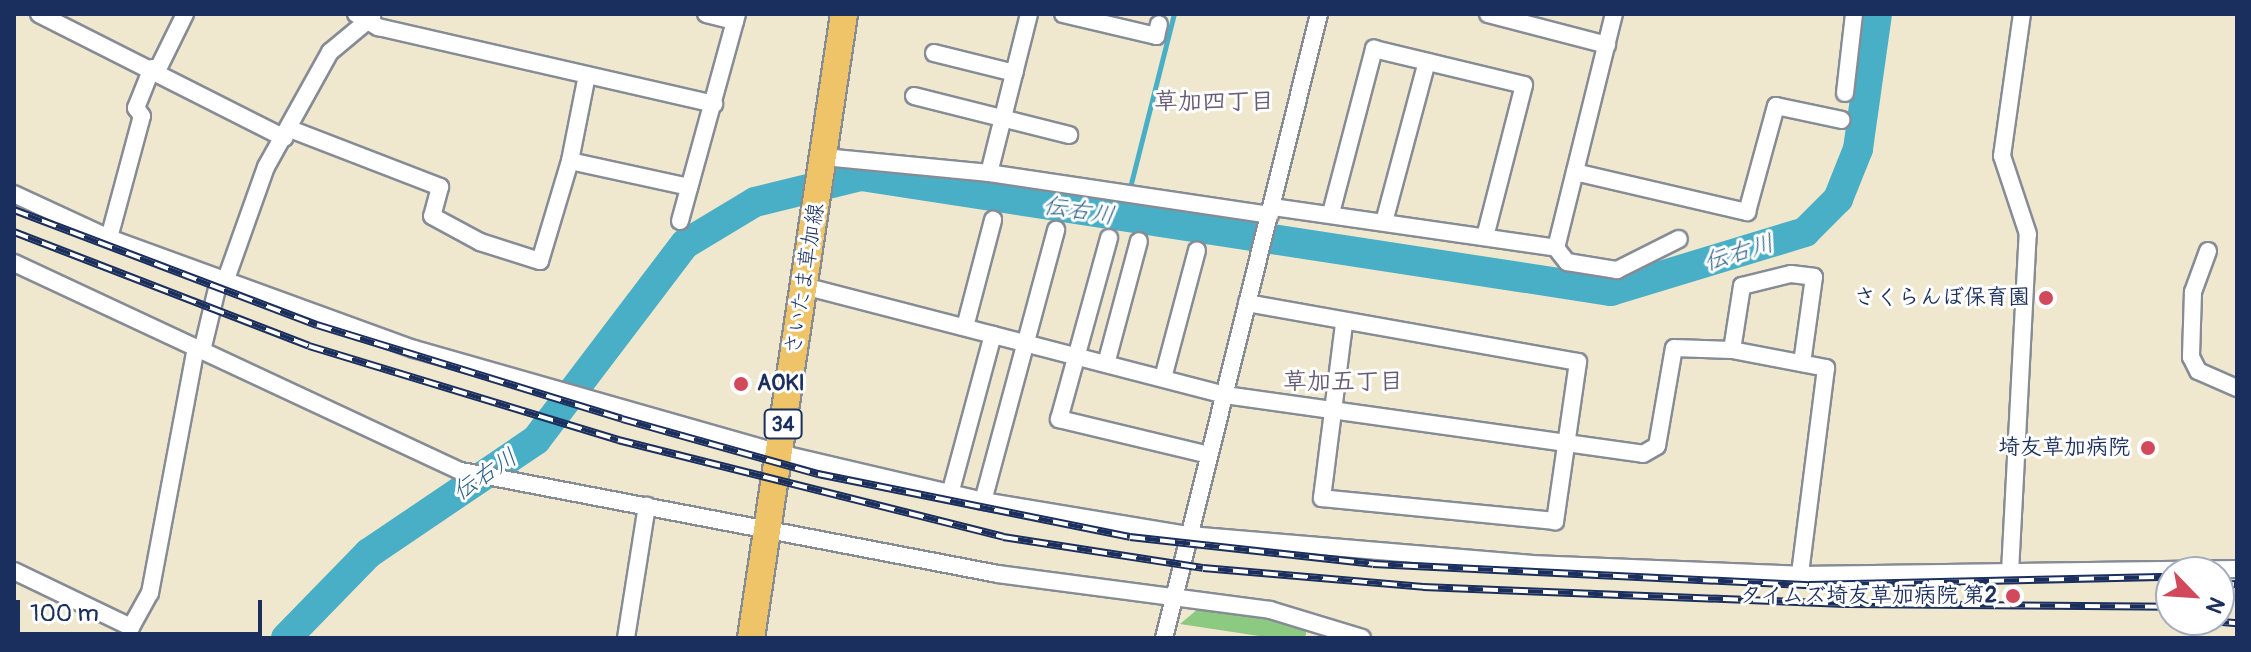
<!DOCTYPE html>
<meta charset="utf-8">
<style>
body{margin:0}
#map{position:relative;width:2251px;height:652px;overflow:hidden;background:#f0e8ce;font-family:Pangolin,"Klee One",sans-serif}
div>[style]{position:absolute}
.green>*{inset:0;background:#8bca80}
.stream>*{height:5px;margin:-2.5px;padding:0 2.5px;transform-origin:2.5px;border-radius:2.5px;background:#48afc7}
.river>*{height:30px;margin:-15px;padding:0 15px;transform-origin:15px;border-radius:15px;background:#48afc7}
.roads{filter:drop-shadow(2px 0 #868c96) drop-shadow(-2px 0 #868c96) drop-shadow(0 2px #868c96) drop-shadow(0 -2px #868c96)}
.minor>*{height:16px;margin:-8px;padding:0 8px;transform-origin:8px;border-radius:8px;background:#fff}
.primary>*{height:26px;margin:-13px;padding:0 13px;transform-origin:13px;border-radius:13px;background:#efc469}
.rail>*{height:8px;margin-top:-4px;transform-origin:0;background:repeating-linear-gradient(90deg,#fff 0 15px,#1b2f5e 0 30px);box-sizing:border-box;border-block:2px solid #1b2f5e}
.dots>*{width:22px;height:22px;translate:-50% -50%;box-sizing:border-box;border:4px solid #fff;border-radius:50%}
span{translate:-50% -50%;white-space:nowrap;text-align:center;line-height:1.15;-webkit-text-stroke:6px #fff;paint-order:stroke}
.shield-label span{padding:2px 6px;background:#fff;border:2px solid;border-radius:6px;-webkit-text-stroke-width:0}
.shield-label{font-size:20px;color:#1b2f5e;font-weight:700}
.street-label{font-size:22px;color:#1b2f5e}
.poi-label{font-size:22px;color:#1b2f5e;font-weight:700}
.right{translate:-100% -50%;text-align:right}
.left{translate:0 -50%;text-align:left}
.neighbourhood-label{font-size:24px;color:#675b75;font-weight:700}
.water-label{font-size:24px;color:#2d6288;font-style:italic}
.frame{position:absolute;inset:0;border:16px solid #1b2f5e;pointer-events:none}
.north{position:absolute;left:2155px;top:556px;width:80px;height:80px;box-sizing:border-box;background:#fff;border:2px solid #a4acbf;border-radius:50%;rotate:115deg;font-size:22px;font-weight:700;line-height:32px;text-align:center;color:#1b2f5e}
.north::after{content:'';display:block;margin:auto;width:28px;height:36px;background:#d1495b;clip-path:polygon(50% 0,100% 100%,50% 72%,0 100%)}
.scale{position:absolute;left:16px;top:600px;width:246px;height:36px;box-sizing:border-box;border:4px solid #1b2f5e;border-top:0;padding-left:10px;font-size:24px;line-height:28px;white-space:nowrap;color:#1b2f5e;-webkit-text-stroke:6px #fff;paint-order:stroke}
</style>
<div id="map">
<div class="green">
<div style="clip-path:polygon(1199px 608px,1245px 614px,1307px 629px,1305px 638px,1272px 638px,1180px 624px)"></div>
</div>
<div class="stream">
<div style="left:1122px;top:219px;width:211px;rotate:-75.8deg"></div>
</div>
<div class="river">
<div style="left:286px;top:638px;width:119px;rotate:-45.7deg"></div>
<div style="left:369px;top:553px;width:202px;rotate:-34.1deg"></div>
<div style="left:536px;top:440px;width:246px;rotate:-52.8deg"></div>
<div style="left:685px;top:244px;width:82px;rotate:-31deg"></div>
<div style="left:755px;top:202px;width:109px;rotate:-13.8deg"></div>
<div style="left:861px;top:176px;width:759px;rotate:8.72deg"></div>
<div style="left:1611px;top:291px;width:203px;rotate:-16.9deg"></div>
<div style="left:1805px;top:232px;width:47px;rotate:-45deg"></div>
<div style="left:1838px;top:199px;width:54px;rotate:-68.2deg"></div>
<div style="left:1858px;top:149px;width:136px;rotate:-82deg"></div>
</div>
<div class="roads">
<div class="minor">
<div style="left:39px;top:14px;width:275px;rotate:26.8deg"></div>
<div style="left:356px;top:14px;width:26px;rotate:31deg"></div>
<div style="left:378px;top:27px;width:345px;rotate:12.9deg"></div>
<div style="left:706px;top:14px;width:30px;rotate:14deg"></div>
<div style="left:1029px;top:14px;width:164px;rotate:104.1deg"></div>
<div style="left:989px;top:173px;width:284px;rotate:8.5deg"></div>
<div style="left:1063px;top:14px;width:96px;rotate:13.3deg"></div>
<div style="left:1156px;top:36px;width:12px;rotate:-76deg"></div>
<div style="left:1488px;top:14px;width:123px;rotate:14.6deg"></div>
<div style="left:934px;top:53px;width:83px;rotate:13.9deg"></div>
<div style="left:157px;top:71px;width:64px;rotate:-63.8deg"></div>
<div style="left:587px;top:75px;width:88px;rotate:101.2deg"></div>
<div style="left:570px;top:161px;width:122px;rotate:12.3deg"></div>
<div style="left:1845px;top:93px;width:80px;rotate:-83.5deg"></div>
<div style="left:914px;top:96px;width:160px;rotate:14.1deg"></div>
<div style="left:290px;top:129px;width:161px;rotate:21.1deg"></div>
<div style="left:440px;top:187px;width:30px;rotate:105deg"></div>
<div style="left:432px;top:216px;width:55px;rotate:28.4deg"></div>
<div style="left:480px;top:242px;width:63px;rotate:17.6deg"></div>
<div style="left:540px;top:261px;width:104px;rotate:-73.3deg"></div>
<div style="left:824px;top:157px;width:166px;rotate:5.5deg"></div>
<div style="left:1575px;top:172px;width:177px;rotate:13.1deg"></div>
<div style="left:1747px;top:212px;width:110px;rotate:-74.7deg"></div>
<div style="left:1776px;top:106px;width:67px;rotate:12deg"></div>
<div style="left:14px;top:194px;width:105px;rotate:24.9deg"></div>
<div style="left:109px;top:238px;width:325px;rotate:20deg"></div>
<div style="left:414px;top:349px;width:380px;rotate:15.9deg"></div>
<div style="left:779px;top:453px;width:210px;rotate:13.2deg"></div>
<div style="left:983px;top:501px;width:208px;rotate:9.4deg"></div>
<div style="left:1188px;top:535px;width:344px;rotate:4.8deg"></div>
<div style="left:1531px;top:564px;width:269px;rotate:2.3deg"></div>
<div style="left:1800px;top:575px;width:437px;rotate:-0.8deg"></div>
<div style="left:1273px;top:207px;width:286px;rotate:8.2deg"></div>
<div style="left:1556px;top:248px;width:241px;rotate:-76.1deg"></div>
<div style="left:1331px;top:213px;width:170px;rotate:-75.3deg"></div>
<div style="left:1374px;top:49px;width:154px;rotate:13.5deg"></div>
<div style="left:1524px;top:85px;width:157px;rotate:104.4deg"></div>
<div style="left:680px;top:221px;width:215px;rotate:-74.6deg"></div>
<div style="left:1384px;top:222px;width:166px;rotate:-75deg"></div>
<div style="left:109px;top:238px;width:126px;rotate:-74.9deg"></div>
<div style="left:142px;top:116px;width:10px;rotate:-127deg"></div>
<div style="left:136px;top:108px;width:43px;rotate:-68.2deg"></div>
<div style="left:1109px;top:238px;width:188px;rotate:105.4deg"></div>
<div style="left:1059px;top:419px;width:154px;rotate:13.5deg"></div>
<div style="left:1556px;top:248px;width:18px;rotate:52deg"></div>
<div style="left:1567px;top:262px;width:51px;rotate:9.1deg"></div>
<div style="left:1617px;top:270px;width:69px;rotate:-26.6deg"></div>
<div style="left:2208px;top:251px;width:44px;rotate:110.1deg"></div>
<div style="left:2193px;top:292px;width:65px;rotate:91.8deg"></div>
<div style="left:2191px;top:357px;width:16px;rotate:63deg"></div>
<div style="left:2198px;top:371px;width:43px;rotate:23.6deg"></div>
<div style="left:14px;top:263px;width:493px;rotate:25deg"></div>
<div style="left:461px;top:471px;width:547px;rotate:10.86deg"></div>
<div style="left:998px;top:574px;width:274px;rotate:7.5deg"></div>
<div style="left:1270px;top:610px;width:96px;rotate:16.9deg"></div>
<div style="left:225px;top:282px;width:122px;rotate:-70.4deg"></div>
<div style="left:266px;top:167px;width:132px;rotate:-60.9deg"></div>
<div style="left:330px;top:52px;width:55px;rotate:-39.8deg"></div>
<div style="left:804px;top:286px;width:435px;rotate:14.5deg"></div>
<div style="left:1225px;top:395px;width:422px;rotate:8deg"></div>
<div style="left:1643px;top:454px;width:16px;rotate:-30deg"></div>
<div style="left:1657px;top:446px;width:99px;rotate:-80.2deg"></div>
<div style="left:1674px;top:348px;width:58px;rotate:2deg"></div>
<div style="left:1732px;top:350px;width:96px;rotate:10.8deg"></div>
<div style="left:1826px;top:368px;width:209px;rotate:97.2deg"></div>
<div style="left:1247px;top:303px;width:336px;rotate:10.1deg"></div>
<div style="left:1578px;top:362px;width:161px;rotate:98.2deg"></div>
<div style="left:1555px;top:521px;width:234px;rotate:-174.4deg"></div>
<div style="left:1322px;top:498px;width:174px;rotate:-82.8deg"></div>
<div style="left:965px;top:327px;width:111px;rotate:-75.3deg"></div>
<div style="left:1732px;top:350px;width:65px;rotate:-81.1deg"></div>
<div style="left:1742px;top:286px;width:50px;rotate:-13.8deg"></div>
<div style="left:1791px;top:274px;width:23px;rotate:7deg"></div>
<div style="left:1814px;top:277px;width:87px;rotate:97.9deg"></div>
<div style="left:202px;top:351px;width:73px;rotate:-76.5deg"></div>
<div style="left:1106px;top:364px;width:127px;rotate:-75deg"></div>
<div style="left:1163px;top:378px;width:132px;rotate:-75.1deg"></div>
<div style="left:950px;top:494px;width:165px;rotate:-74.9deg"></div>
<div style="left:983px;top:501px;width:281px;rotate:-74.9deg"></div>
<div style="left:14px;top:571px;width:130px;rotate:25.6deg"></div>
<div style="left:131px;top:627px;width:39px;rotate:-61deg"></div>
<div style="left:150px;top:593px;width:250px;rotate:-79.4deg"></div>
<div style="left:2010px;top:572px;width:338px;rotate:-87deg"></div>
<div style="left:2028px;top:234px;width:82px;rotate:-108.4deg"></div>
<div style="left:2002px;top:156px;width:143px;rotate:-82deg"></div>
<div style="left:626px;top:638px;width:134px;rotate:-81deg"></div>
<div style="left:1164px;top:638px;width:643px;rotate:-76.05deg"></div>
</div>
<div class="primary">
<div style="left:751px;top:638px;width:631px;rotate:-81.52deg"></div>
</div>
</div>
<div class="rail">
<div style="left:14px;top:210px;width:324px;rotate:20.8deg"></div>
<div style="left:317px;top:325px;width:319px;rotate:17.1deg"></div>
<div style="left:622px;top:419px;width:204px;rotate:15.7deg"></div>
<div style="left:818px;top:474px;width:318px;rotate:11.4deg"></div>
<div style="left:1130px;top:537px;width:244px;rotate:6.3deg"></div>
<div style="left:1373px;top:564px;width:437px;rotate:2.8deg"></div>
<div style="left:1809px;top:585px;width:362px;rotate:-1.3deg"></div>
<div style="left:14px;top:232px;width:316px;rotate:21.1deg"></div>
<div style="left:309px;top:346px;width:323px;rotate:16.9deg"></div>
<div style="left:618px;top:440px;width:397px;rotate:14.1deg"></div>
<div style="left:1003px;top:537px;width:202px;rotate:8.8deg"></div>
<div style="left:1203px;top:568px;width:221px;rotate:4.9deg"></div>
<div style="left:1423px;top:587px;width:422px;rotate:2.3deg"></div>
<div style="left:1845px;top:604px;width:326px;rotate:0.5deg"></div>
<div style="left:2219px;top:585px;width:18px;rotate:-3deg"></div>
<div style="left:2199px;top:620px;width:38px;rotate:5deg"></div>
</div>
<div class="dots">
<div style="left:2046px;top:298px;background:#d1495b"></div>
<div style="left:741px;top:384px;background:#d1495b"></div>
<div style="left:2148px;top:448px;background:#d1495b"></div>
<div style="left:2013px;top:596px;background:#d1495b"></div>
</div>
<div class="shield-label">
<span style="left:783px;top:424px">34</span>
</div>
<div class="street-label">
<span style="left:805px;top:279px;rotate:-81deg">さいたま草加線</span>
</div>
<div class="poi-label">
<span class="right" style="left:2030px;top:298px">さくらんぼ保育園</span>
<span class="left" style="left:757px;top:384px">AOKI</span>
<span class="right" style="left:2130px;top:448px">埼友草加病院</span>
<span class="right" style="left:1997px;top:596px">タイムズ埼友草加病院 第2</span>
</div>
<div class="neighbourhood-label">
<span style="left:1214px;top:102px">草加四丁目</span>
<span style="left:1343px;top:382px">草加五丁目</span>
</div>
<div class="water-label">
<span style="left:1079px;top:211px;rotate:9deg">伝右川</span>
<span style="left:1739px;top:253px;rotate:-17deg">伝右川</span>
<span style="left:485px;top:475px;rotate:-34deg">伝右川</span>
</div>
<div class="frame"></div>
<div class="north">N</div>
<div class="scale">100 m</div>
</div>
